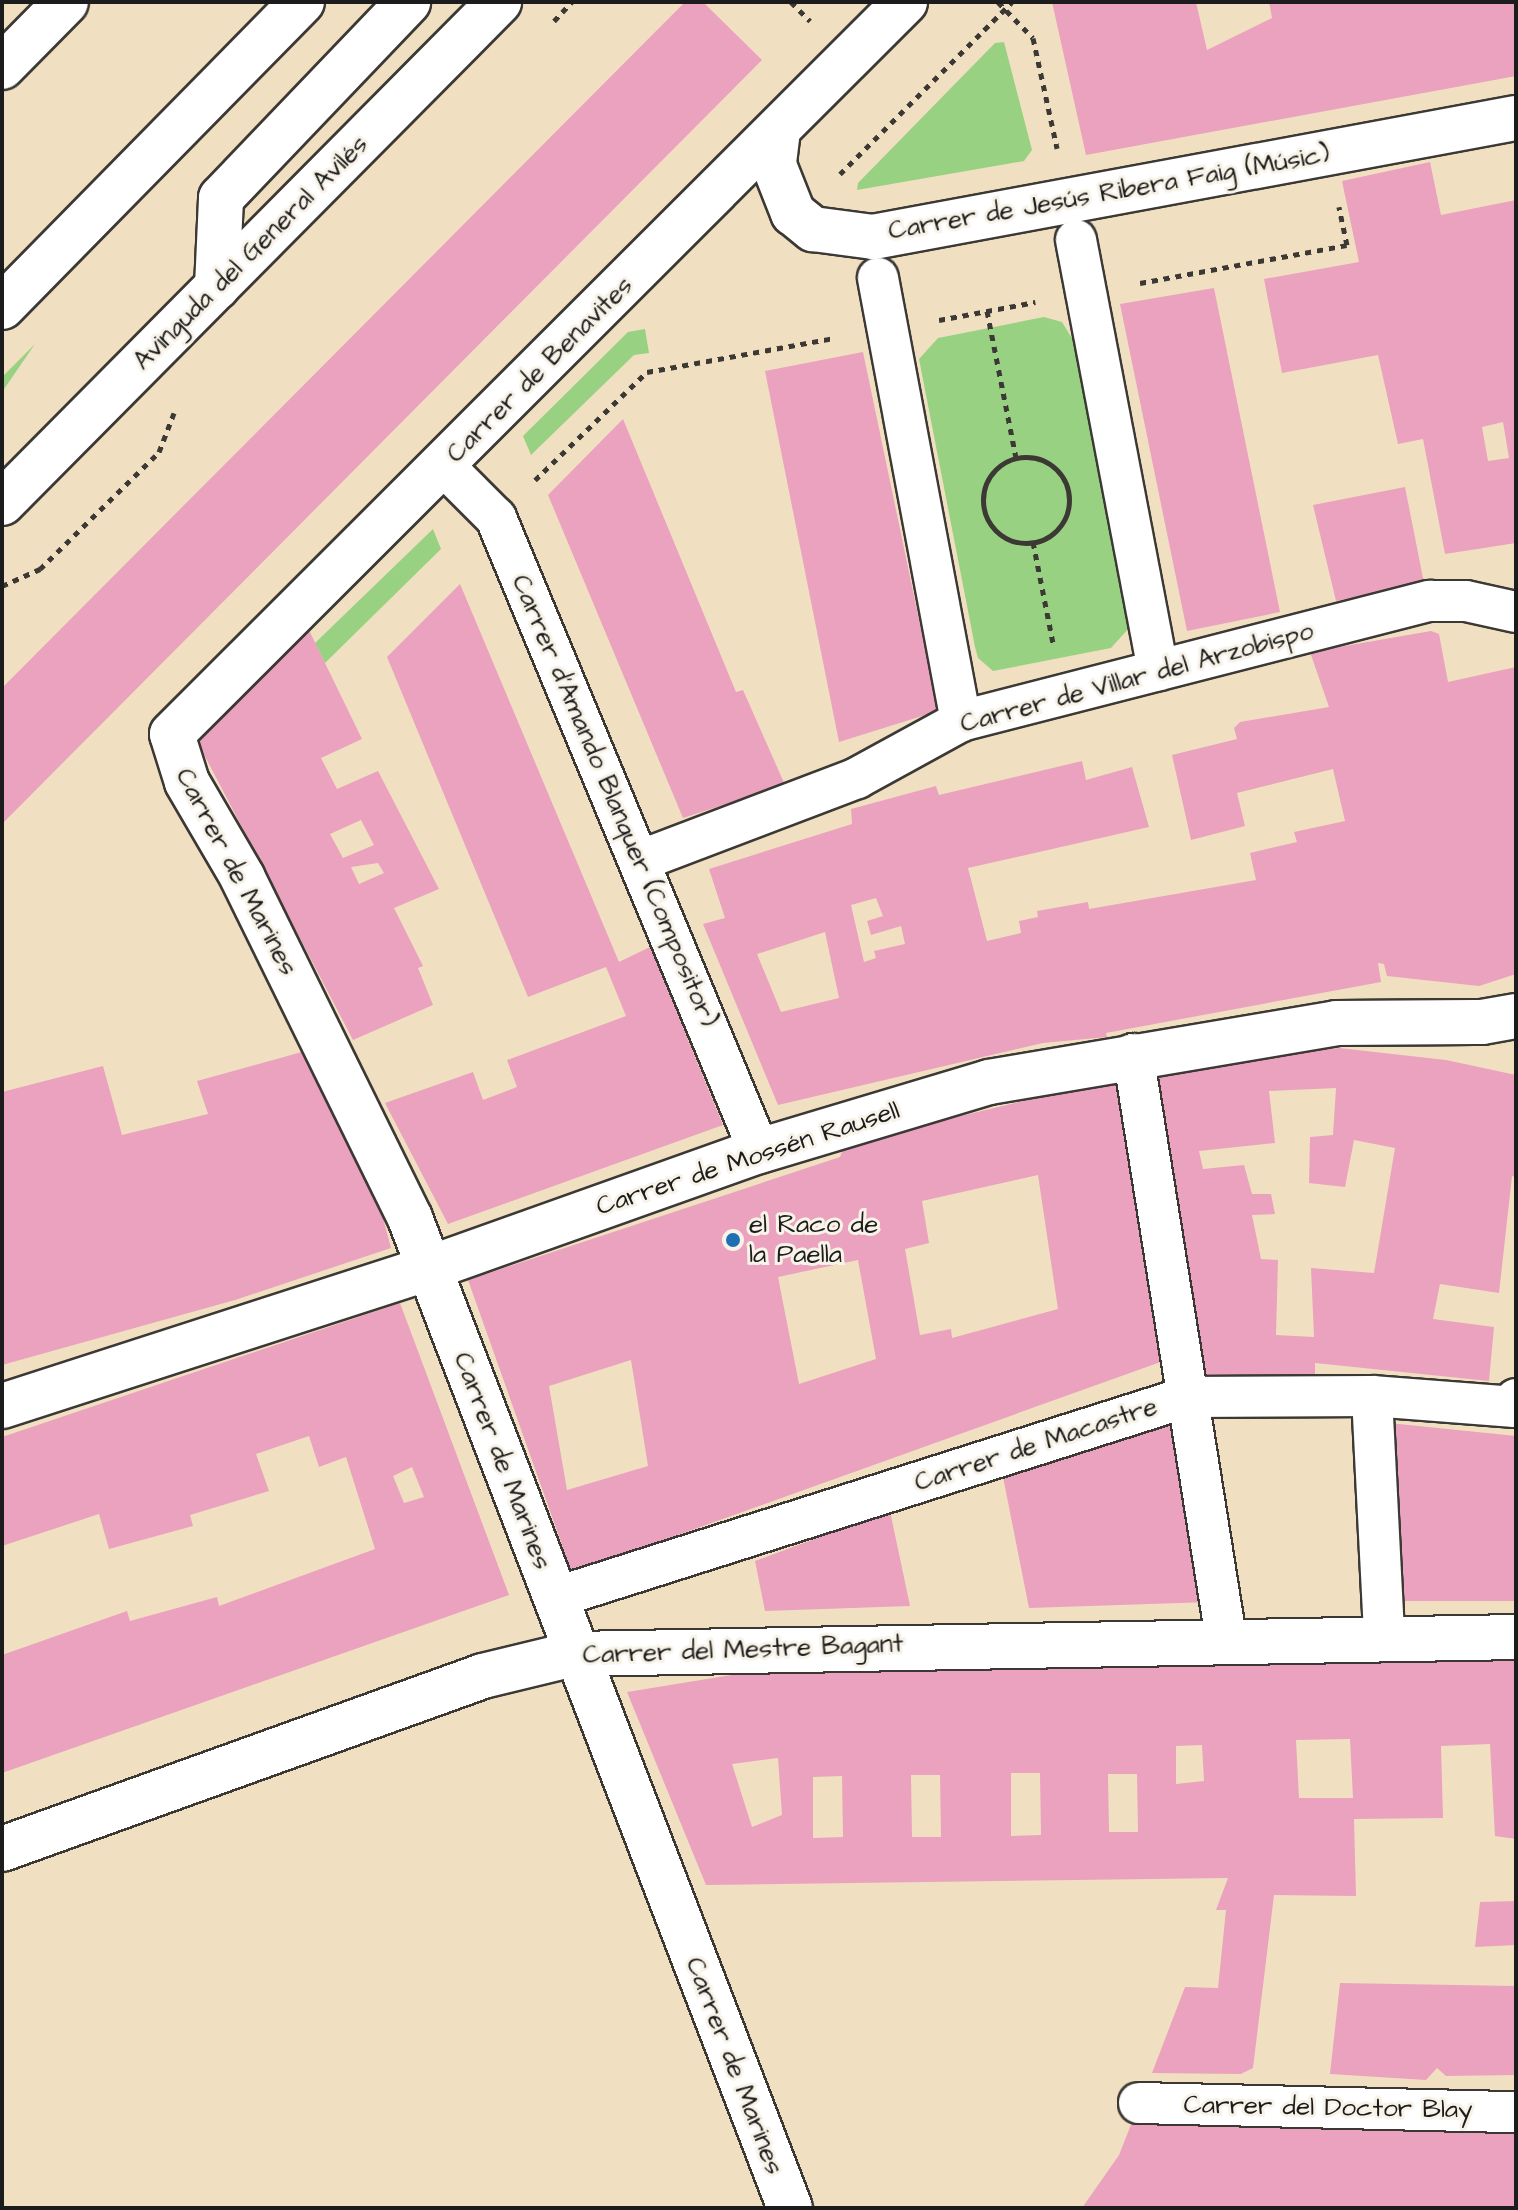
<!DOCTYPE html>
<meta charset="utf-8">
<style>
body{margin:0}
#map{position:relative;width:1518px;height:2210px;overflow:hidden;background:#f0e0c1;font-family:"Architects Daughter",sans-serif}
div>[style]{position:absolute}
.green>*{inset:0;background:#99d183}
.building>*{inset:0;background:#eaa2be}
.path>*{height:5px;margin-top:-2.5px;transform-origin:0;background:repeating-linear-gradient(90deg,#3c3935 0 6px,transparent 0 12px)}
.path>.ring{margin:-2.5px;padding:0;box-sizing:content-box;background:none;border:5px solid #3c3935;border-radius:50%}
.roads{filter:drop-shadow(2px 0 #3c3935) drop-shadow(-2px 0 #3c3935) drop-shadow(0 2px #3c3935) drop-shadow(0 -2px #3c3935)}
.pedestrian>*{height:40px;margin:-20px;padding:0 20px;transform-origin:20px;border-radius:20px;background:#fff}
.minor>*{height:44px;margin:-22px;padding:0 22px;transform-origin:22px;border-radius:22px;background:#fff}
.primary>*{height:44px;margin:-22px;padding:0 22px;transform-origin:22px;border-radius:22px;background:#fff}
.dots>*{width:22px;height:22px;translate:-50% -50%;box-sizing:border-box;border:4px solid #f7f3e8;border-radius:50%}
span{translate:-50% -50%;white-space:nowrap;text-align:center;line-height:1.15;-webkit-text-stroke:6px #f7f3e8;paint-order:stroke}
.street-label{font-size:26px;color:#1c1c1c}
.poi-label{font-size:26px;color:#1c1c1c}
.left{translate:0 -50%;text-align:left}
.frame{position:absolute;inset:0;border:4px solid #1c1c1c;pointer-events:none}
</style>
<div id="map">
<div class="green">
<div style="clip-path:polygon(1004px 42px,1032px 150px,1024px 161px,857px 190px,858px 183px,995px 43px)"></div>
<div style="clip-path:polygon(1044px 317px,1062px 322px,1073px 340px,1130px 627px,1111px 648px,993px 671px,978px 658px,975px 647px,919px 359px,938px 338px)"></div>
<div style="clip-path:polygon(645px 329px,649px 353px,634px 355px,531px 455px,523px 436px,628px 332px)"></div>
<div style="clip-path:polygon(35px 344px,2px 392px,2px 377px)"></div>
<div style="clip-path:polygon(433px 529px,441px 549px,325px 663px,315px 643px)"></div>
</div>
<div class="building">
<div style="clip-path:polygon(685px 2px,703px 2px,762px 60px,2px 824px,2px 688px)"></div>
<div style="clip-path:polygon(1052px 2px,1196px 2px,1207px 50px,1272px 18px,1269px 2px,1516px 2px,1516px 76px,1086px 155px)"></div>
<div style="clip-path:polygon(evenodd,1430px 162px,1441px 215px,1516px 200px,1516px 543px,1445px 554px,1423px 439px,1398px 444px,1378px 355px,1282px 373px,1264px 279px,1359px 262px,1342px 181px,1430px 162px,1503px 422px,1509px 458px,1488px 461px,1482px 427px,1503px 422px)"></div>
<div style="clip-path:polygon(1214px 288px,1280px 612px,1187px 631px,1120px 304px)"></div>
<div style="clip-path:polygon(863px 352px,938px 711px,839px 742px,765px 371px)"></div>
<div style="clip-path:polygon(623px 419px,736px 692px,743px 690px,785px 785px,683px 818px,548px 495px)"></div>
<div style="clip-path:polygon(1405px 487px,1424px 583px,1336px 601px,1313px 505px)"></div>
<div style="clip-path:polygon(460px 584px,619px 962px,650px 947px,723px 1125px,448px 1224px,385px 1103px,473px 1072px,483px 1100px,517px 1087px,507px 1060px,626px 1016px,606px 967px,528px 997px,387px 657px)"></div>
<div style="clip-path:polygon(evenodd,308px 628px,362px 739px,321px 758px,337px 789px,378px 771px,439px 889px,394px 908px,423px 966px,418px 968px,433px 1005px,353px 1040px,197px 741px,308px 628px,361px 820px,374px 845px,343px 858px,330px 834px,361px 820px,308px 628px,378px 863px,384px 873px,359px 884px,351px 867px,378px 863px)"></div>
<div style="clip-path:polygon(evenodd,1431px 631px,1439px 634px,1448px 682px,1516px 667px,1516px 974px,1479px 986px,1387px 976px,1384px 964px,1378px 963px,1381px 982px,1106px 1033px,1107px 1037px,1043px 1043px,778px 1105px,703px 924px,725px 918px,709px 869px,852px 824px,851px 809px,936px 786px,939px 795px,1082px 761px,1086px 780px,1132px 767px,1149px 827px,968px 868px,987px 941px,1021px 933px,1019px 921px,1038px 917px,1037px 911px,1088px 902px,1089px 909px,1256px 880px,1250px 853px,1297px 842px,1294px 832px,1345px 821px,1333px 769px,1237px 793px,1245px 826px,1191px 840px,1172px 755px,1237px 739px,1234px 728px,1240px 722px,1329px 707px,1310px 652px,1431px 631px,876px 898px,883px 916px,867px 921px,871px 935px,901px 926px,905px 944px,874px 951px,876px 958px,864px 962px,851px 905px,876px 898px,1431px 631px,825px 932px,839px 998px,781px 1012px,757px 954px,825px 932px)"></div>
<div style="clip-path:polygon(evenodd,1339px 1048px,1446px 1060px,1516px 1075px,1516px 1177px,1512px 1176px,1499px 1293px,1440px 1284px,1433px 1319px,1494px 1327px,1489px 1381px,1315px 1363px,1315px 1385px,1200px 1385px,1151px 1068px,1339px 1048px,1336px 1088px,1333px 1135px,1310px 1137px,1309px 1183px,1345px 1187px,1354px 1140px,1395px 1148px,1374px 1273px,1311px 1268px,1314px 1337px,1276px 1335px,1278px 1260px,1261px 1259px,1252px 1215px,1275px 1214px,1271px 1194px,1252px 1194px,1244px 1165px,1203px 1169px,1199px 1151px,1275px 1143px,1269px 1091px,1336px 1088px)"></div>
<div style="clip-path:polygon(309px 1050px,371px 1174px,391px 1248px,235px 1300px,2px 1365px,2px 1092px,103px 1066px,122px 1135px,208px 1114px,197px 1081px)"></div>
<div style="clip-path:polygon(evenodd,1122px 1077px,1169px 1359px,572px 1573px,468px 1280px,840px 1157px,845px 1144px,1122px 1077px,1038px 1175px,1058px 1309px,952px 1338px,951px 1329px,920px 1335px,905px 1249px,929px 1243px,922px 1201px,1038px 1175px,1122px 1077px,858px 1260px,876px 1359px,799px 1384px,778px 1277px,858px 1260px,1122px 1077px,631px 1360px,648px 1466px,567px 1490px,549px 1386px,631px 1360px)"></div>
<div style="clip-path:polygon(evenodd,400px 1303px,509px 1595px,2px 1773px,2px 1655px,127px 1611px,130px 1621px,217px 1597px,219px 1606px,375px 1549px,346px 1457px,319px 1467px,309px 1436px,256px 1454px,269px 1491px,190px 1515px,193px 1526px,109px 1549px,99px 1514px,2px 1546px,2px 1437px,400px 1303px,412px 1467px,424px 1497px,404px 1503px,393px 1476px,412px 1467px)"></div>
<div style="clip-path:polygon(1175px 1420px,1210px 1602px,1029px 1608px,1003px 1477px)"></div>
<div style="clip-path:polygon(1389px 1423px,1516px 1436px,1516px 1601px,1393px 1601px)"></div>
<div style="clip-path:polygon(890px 1511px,910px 1606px,765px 1611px,755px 1561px)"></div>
<div style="clip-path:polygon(evenodd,1516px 1654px,1516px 1839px,1495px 1836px,1490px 1744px,1441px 1746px,1443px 1818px,1354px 1819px,1356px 1896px,1274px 1895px,1253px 2068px,1241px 2074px,1152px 2073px,1185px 1987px,1218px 1988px,1226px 1910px,1216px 1910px,1228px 1878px,706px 1885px,627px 1692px,775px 1668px,1516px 1654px,1350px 1739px,1353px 1798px,1299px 1798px,1296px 1740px,1350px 1739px,1516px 1654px,1202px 1745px,1204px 1781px,1176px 1784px,1176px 1746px,1202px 1745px,1516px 1654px,778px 1758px,782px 1815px,752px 1827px,732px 1764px,778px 1758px,1516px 1654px,1011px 1773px,1040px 1773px,1041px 1835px,1011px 1836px,1011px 1773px,1516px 1654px,1108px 1774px,1137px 1774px,1138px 1832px,1109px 1832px,1108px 1774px,1516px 1654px,911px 1775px,940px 1775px,941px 1837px,912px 1837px,911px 1775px,1516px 1654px,842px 1776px,843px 1837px,813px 1838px,813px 1777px,842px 1776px)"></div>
<div style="clip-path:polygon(1516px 1901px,1516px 1945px,1475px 1947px,1480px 1902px)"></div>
<div style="clip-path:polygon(1340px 1983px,1516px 1986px,1516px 2075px,1446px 2076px,1437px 2068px,1426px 2080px,1330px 2074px)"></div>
<div style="clip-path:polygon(1132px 2122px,1516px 2130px,1516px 2208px,1082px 2208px,1119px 2155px)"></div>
</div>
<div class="path">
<div style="left:791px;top:2px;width:27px;rotate:45deg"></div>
<div style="left:998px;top:2px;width:50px;rotate:45.8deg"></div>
<div style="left:1033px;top:38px;width:113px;rotate:77.7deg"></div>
<div style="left:554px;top:21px;width:26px;rotate:-47deg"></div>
<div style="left:840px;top:174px;width:243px;rotate:-45deg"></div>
<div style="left:1140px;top:283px;width:210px;rotate:-10.4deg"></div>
<div style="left:1347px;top:245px;width:39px;rotate:-102deg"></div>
<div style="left:987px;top:311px;width:150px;rotate:78.8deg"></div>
<div style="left:939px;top:320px;width:98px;rotate:-10.6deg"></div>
<div class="ring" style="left:983px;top:457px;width:81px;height:81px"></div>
<div style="left:535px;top:480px;width:156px;rotate:-44deg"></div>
<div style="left:647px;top:372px;width:191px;rotate:-10.3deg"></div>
<div style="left:1033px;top:542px;width:103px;rotate:78.8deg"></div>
<div style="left:2px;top:586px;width:42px;rotate:-24.1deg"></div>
<div style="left:40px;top:569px;width:167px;rotate:-44.5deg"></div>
<div style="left:159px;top:452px;width:42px;rotate:-69deg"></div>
</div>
<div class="roads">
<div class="pedestrian">
<div style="left:1076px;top:240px;width:438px;rotate:79.2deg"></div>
<div style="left:878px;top:278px;width:451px;rotate:79.4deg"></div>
<div style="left:445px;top:467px;width:72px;rotate:45deg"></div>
<div style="left:496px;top:518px;width:685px;rotate:67.44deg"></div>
<div style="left:639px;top:861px;width:233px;rotate:-20.8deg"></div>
<div style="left:857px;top:778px;width:119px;rotate:-28.7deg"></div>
<div style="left:961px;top:721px;width:484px;rotate:-14.4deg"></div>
<div style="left:1430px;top:601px;width:36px"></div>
<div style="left:1466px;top:601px;width:51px;rotate:12.4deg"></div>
<div style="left:1133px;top:1054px;width:591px;rotate:80.95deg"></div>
<div style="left:1372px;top:1396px;width:241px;rotate:87.1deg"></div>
<div style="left:554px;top:1598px;width:664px;rotate:-17.62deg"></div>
<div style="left:1187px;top:1397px;width:185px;rotate:-0.3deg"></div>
<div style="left:1372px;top:1396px;width:143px;rotate:4.4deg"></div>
<div style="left:1515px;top:1407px;width:8px;rotate:-83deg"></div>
<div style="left:1139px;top:2103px;width:377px;rotate:1.4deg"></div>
</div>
<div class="minor">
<div style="left:2px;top:67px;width:91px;rotate:-45.4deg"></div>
<div style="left:778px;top:130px;width:35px;rotate:97deg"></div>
<div style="left:774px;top:165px;width:52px;rotate:68.4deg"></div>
<div style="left:793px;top:213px;width:26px;rotate:39deg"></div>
<div style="left:813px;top:229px;width:61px;rotate:7.6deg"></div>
<div style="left:873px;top:237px;width:654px;rotate:-10.49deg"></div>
<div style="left:2px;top:1406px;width:450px;rotate:-17.9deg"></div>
<div style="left:430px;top:1268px;width:349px;rotate:-19.6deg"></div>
<div style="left:759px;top:1151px;width:240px;rotate:-16.7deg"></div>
<div style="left:989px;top:1082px;width:352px;rotate:-9.6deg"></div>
<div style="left:1336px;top:1023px;width:146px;rotate:-0.4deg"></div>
<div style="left:1482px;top:1022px;width:35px;rotate:-10deg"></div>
<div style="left:2px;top:1849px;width:511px;rotate:-19.78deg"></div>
<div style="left:483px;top:1676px;width:93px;rotate:-13.7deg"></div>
<div style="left:573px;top:1654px;width:943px;rotate:-1.03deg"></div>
<div style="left:790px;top:2208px;width:1060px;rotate:-111deg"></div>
<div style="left:410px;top:1218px;width:379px;rotate:-116.2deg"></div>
<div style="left:243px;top:878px;width:111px;rotate:-120.3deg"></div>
<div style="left:187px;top:782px;width:50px;rotate:-107.4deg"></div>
<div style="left:172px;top:734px;width:1036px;rotate:-44.96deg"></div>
</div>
<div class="primary">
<div style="left:217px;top:287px;width:89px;rotate:-87.4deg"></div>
<div style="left:221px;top:198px;width:271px;rotate:-46.3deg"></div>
<div style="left:2px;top:307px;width:428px;rotate:-45.5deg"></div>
<div style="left:2px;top:503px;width:706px;rotate:-45.23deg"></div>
</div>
</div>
<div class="dots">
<div style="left:733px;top:1240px;background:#1f6fb2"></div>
</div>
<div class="street-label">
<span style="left:1109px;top:193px;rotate:-10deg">Carrer de Jesús Ribera Faig (Músic)</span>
<span style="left:251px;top:253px;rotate:-45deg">Avinguda del General Avilés</span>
<span style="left:540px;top:370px;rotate:-45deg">Carrer de Benavites</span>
<span style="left:1137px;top:678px;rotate:-15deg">Carrer de Villar del Arzobispo</span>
<span style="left:614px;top:801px;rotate:67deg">Carrer d'Amando Blanquer (Compositor)</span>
<span style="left:236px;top:872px;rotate:62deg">Carrer de Marines</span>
<span style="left:748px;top:1159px;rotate:-18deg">Carrer de Mossén Rausell</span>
<span style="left:1036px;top:1445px;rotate:-18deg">Carrer de Macastre</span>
<span style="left:502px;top:1461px;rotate:69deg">Carrer de Marines</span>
<span style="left:743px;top:1650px;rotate:-2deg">Carrer del Mestre Bagant</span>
<span style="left:734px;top:2066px;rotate:69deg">Carrer de Marines</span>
<span style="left:1328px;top:2108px;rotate:1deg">Carrer del Doctor Blay</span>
</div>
<div class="poi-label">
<span class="left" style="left:749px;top:1240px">el Raco de<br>la Paella</span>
</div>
<div class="frame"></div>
</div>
